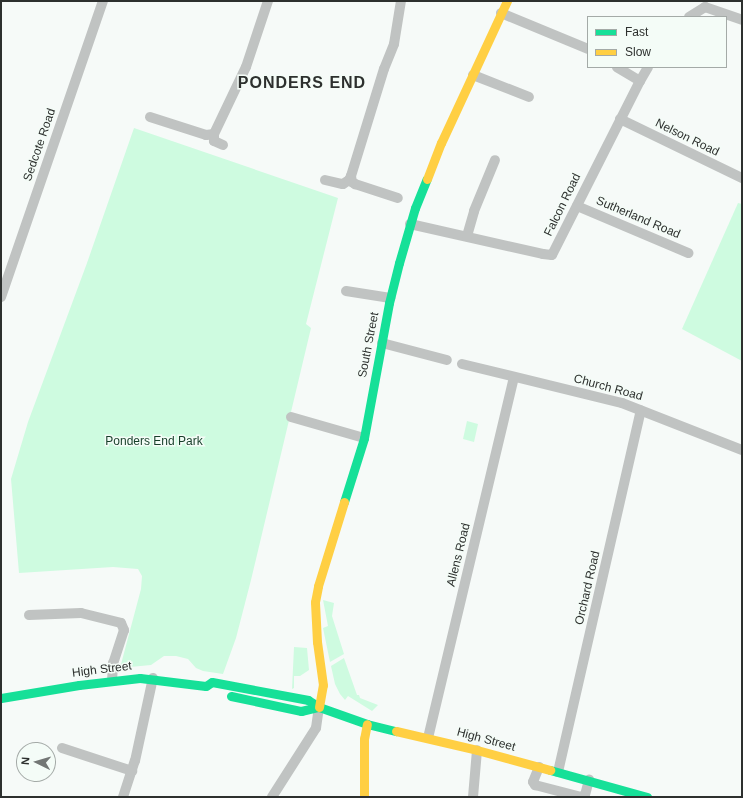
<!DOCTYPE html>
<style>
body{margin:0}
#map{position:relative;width:743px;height:798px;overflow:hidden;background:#f6faf8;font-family:Helvetica,sans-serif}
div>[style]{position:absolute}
.green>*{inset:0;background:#cefbe0}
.street>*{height:10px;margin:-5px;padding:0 5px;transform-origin:5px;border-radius:5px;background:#c0c3c2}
.fast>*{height:9px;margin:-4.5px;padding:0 4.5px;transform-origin:4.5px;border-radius:4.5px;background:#16e098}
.slow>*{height:9px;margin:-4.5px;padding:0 4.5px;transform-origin:4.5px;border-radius:4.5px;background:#ffcf43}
span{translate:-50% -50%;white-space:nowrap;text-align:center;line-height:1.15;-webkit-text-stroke:3px #f4fcf7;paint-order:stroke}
.street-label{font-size:12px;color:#2d302e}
.park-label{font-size:12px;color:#163f29}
.district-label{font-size:16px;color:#2d302e;font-weight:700;letter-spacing:1px}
.frame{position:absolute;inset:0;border:2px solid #2d302e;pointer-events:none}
.legend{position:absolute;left:587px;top:16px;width:140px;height:52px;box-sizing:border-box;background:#f4fcf7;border:1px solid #a4aaa7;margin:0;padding:5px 7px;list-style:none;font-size:12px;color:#2d302e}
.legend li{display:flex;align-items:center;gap:8px;height:20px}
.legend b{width:20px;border:1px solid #a4aaa7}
.north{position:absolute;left:16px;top:742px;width:40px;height:40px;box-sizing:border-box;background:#f4fcf7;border:1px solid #a4aaa7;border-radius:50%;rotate:275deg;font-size:11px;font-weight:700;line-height:16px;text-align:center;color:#2d302e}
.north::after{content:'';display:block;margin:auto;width:14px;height:18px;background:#737775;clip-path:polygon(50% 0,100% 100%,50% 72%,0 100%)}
</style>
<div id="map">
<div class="green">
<div style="clip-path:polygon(134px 128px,338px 198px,306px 324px,311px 328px,251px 580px,236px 638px,223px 674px,203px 671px,196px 668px,188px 659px,176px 656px,164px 656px,151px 665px,120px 668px,141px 589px,142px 576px,138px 569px,113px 567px,19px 573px,11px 479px,28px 422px,87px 263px)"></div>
<div style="clip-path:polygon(738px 203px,742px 204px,742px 361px,682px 329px)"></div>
<div style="clip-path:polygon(467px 421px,478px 424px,474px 442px,463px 439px)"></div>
<div style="clip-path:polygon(323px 600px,334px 603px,332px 616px,344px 654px,330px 662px,323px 628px,328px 626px)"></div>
<div style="clip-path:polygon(294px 647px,307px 648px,309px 670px,300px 676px,294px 676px,294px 688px,292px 689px)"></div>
<div style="clip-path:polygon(344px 658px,357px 695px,359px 695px,360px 698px,378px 705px,372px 711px,348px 696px,345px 700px,340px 694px,335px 684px,331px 666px)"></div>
</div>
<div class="street">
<div style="left:501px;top:13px;width:94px;rotate:22.5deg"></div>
<div style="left:689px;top:17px;width:19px;rotate:-32deg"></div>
<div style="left:705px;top:7px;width:39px;rotate:19deg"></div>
<div style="left:473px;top:75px;width:60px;rotate:21.4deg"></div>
<div style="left:640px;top:81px;width:16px;rotate:-60deg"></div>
<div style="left:150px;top:117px;width:59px;rotate:17.8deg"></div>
<div style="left:206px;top:135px;width:8px;rotate:-7deg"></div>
<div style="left:620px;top:119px;width:136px;rotate:25.8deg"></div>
<div style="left:223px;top:145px;width:10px;rotate:-156deg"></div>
<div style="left:214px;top:141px;width:7px;rotate:-90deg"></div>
<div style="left:214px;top:134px;width:74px;rotate:-64.5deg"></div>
<div style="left:246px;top:67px;width:70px;rotate:-71.6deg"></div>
<div style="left:351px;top:176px;width:6px;rotate:81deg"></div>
<div style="left:352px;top:182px;width:4px;rotate:34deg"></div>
<div style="left:355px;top:184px;width:45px;rotate:18deg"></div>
<div style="left:325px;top:180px;width:18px;rotate:13deg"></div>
<div style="left:343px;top:184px;width:7px;rotate:-34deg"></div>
<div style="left:349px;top:180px;width:4px;rotate:-63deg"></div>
<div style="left:351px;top:176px;width:112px;rotate:-72.9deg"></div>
<div style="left:384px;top:69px;width:27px;rotate:-68deg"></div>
<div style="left:394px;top:44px;width:44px;rotate:-80.8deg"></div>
<div style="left:577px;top:206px;width:121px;rotate:22.9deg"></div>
<div style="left:410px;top:224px;width:136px;rotate:12.7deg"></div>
<div style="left:543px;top:254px;width:9px;rotate:6deg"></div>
<div style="left:552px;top:255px;width:195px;rotate:-63.2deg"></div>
<div style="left:640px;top:81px;width:27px;rotate:-149deg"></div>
<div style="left:467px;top:236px;width:26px;rotate:-74deg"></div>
<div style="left:474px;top:211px;width:55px;rotate:-67.6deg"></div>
<div style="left:346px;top:291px;width:45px;rotate:9deg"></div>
<div style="left:1px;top:297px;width:313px;rotate:-71deg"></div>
<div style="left:382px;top:343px;width:67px;rotate:14.7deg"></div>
<div style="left:462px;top:364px;width:165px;rotate:13.7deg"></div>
<div style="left:622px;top:403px;width:129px;rotate:21.4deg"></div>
<div style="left:291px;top:417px;width:76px;rotate:16deg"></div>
<div style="left:29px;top:615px;width:52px;rotate:-2.2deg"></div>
<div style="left:81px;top:613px;width:41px;rotate:14deg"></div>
<div style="left:121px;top:623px;width:8px;rotate:67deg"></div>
<div style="left:124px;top:630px;width:35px;rotate:108deg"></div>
<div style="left:113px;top:663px;width:18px;rotate:93deg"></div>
<div style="left:428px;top:738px;width:371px;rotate:-76.6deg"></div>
<div style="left:62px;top:748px;width:74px;rotate:18.2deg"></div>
<div style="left:539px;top:767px;width:16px;rotate:112deg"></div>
<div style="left:533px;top:782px;width:4px;rotate:56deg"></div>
<div style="left:535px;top:785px;width:48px;rotate:14.6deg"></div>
<div style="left:581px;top:797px;width:4px;rotate:-27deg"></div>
<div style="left:585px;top:795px;width:16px;rotate:-75deg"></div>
<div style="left:558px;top:772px;width:371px;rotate:-77.1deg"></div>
<div style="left:123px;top:797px;width:38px;rotate:-72deg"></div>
<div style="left:135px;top:761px;width:85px;rotate:-77.8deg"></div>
<div style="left:272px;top:797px;width:82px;rotate:-57.5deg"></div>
<div style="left:316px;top:728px;width:21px;rotate:-82deg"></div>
<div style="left:473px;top:797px;width:47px;rotate:-85.1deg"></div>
</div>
<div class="fast">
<div style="left:344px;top:502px;width:67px;rotate:-72.6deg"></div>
<div style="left:364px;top:438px;width:137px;rotate:-79.5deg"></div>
<div style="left:389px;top:303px;width:41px;rotate:-76deg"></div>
<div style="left:399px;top:263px;width:57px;rotate:-73.8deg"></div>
<div style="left:415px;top:208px;width:31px;rotate:-68deg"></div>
<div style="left:231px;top:696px;width:72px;rotate:12.1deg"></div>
<div style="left:301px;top:711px;width:18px;rotate:-13deg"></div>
<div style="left:1px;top:698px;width:79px;rotate:-9.5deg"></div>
<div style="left:79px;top:685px;width:61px;rotate:-6.5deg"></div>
<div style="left:140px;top:678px;width:66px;rotate:6.9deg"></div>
<div style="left:206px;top:686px;width:7px;rotate:-34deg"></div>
<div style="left:212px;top:682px;width:98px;rotate:10.6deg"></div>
<div style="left:308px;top:700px;width:13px;rotate:32deg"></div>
<div style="left:319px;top:707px;width:51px;rotate:19.5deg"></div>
<div style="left:367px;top:724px;width:30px;rotate:14deg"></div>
<div style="left:550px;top:770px;width:101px;rotate:15.6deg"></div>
</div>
<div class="slow">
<div style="left:427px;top:179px;width:39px;rotate:-69deg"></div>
<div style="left:441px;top:143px;width:157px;rotate:-65.1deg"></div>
<div style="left:319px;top:707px;width:22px;rotate:-80deg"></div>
<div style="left:323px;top:685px;width:43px;rotate:-97.9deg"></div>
<div style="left:317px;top:642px;width:40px;rotate:-92.9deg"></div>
<div style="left:315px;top:602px;width:16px;rotate:-79deg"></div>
<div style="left:318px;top:586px;width:88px;rotate:-72.8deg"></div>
<div style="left:396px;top:731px;width:83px;rotate:13.2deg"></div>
<div style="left:477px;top:750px;width:76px;rotate:15.3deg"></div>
<div style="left:364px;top:797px;width:58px;rotate:-90deg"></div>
<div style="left:364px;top:739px;width:15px;rotate:-79deg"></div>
</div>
<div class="street-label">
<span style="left:687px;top:138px;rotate:26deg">Nelson Road</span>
<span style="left:40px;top:145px;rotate:-71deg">Sedcote Road</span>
<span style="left:563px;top:205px;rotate:-64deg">Falcon Road</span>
<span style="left:638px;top:218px;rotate:23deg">Sutherland Road</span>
<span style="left:369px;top:345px;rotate:-79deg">South Street</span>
<span style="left:608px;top:388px;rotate:15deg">Church Road</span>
<span style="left:459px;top:555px;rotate:-76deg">Allens Road</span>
<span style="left:588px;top:588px;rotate:-77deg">Orchard Road</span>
<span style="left:102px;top:670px;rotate:-7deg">High Street</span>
<span style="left:486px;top:740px;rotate:15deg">High Street</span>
</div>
<div class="park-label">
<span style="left:154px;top:442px">Ponders End Park</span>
</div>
<div class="district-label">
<span style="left:302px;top:83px">PONDERS END</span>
</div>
<div class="frame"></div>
<ul class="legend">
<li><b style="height:5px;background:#16e098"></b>Fast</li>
<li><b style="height:5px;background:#ffcf43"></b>Slow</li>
</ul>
<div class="north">N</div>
</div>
